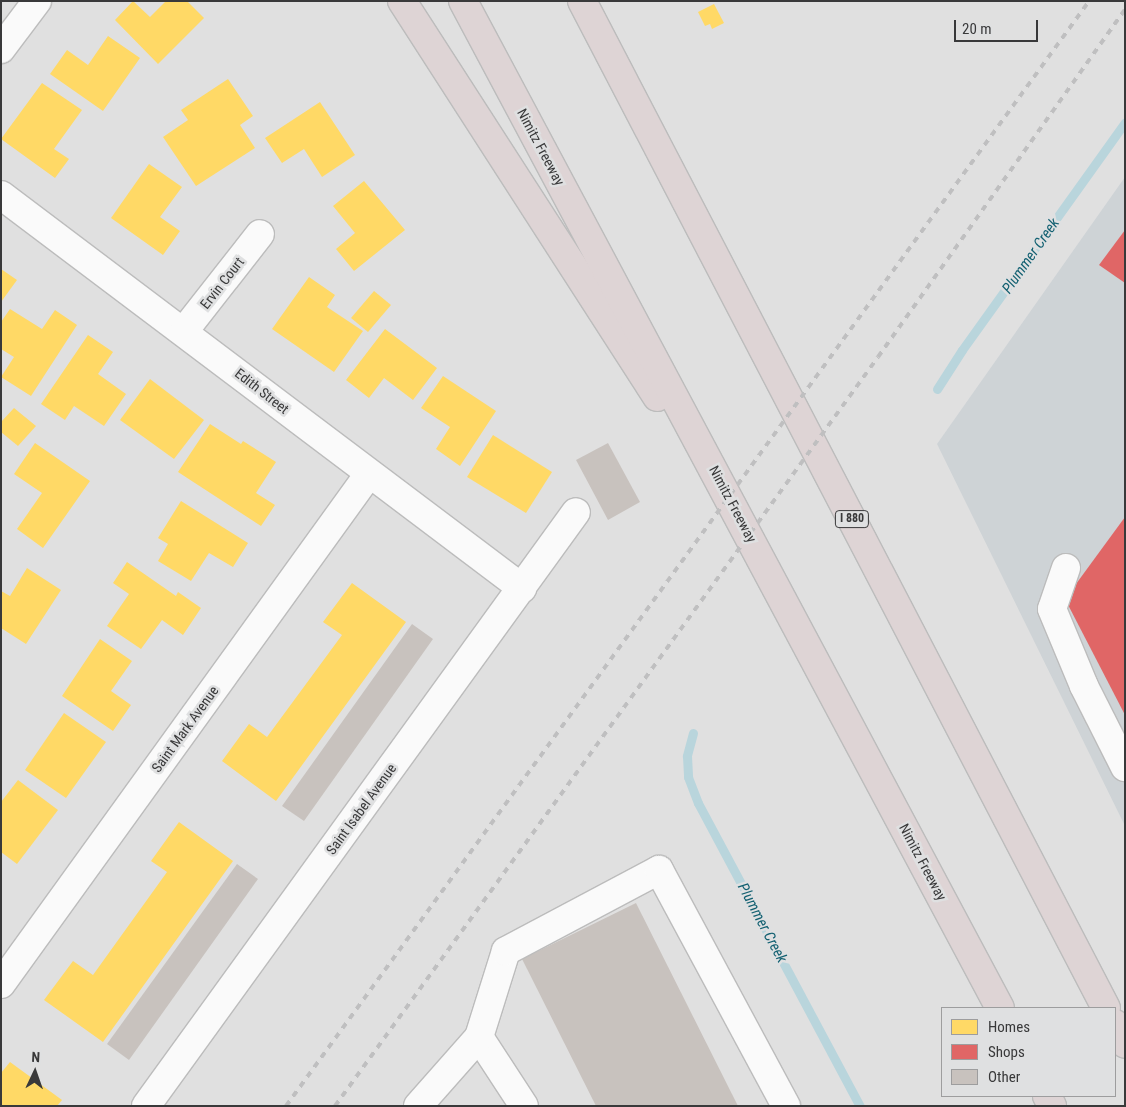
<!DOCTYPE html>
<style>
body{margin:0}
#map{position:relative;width:1126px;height:1107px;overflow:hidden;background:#e0e0e0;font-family:"Roboto Condensed",sans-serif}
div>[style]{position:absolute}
.built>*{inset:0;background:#ced3d6}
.homes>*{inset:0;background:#ffd966}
.shops>*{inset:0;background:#e06666}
.stream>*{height:9px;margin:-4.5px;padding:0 4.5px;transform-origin:4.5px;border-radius:4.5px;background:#b9d5dc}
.building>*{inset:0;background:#c8c2be}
.roads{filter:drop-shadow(1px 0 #bcbcbc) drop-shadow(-1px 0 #bcbcbc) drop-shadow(0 1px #bcbcbc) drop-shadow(0 -1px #bcbcbc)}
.minor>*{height:28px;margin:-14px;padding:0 14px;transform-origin:14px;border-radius:14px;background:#fafafa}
.highway>*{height:28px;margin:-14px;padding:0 14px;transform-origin:14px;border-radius:14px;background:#ded4d5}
.rail>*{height:4px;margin-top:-2px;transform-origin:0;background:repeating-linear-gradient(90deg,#bfbfc0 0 6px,transparent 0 12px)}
span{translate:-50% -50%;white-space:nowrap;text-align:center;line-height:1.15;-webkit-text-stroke:5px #dfe0e1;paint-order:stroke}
.shield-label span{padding:1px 4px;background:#dfe0e1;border:1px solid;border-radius:4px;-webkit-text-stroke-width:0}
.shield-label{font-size:12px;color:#39393a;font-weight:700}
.street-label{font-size:14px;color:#39393a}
.water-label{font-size:15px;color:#126071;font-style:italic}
.frame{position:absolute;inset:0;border:2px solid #39393a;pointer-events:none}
.legend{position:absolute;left:941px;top:1007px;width:175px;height:90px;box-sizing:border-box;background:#dfe0e1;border:1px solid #9d9d9e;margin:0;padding:6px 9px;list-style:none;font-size:15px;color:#39393a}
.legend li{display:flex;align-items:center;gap:10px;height:25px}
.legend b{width:25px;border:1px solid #9d9d9e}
.north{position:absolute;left:10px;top:1047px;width:50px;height:50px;-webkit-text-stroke:4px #dfe0e1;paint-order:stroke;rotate:3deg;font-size:14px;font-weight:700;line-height:20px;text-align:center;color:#39393a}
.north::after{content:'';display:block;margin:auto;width:18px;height:22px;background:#39393a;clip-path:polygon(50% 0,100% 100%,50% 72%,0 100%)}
.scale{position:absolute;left:954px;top:20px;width:84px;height:22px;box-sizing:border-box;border:2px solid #39393a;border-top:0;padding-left:6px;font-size:15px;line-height:18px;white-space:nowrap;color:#39393a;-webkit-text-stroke:4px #dfe0e1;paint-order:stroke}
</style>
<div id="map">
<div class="built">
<div style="clip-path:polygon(1125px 177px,1125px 826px,937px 444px)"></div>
</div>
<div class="homes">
<div style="clip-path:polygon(133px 1px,150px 17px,166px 1px,187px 1px,204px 18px,158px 64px,115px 20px)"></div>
<div style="clip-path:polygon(714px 4px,724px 23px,712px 29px,710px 24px,705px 26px,698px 12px)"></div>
<div style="clip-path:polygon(108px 36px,140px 58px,103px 111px,50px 74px,67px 50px,88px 65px)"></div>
<div style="clip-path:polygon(228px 79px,253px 116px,240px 125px,255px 148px,196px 186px,163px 137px,188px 120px,181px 110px)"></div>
<div style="clip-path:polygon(42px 83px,82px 110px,54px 149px,69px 159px,55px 178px,1px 139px)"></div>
<div style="clip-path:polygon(320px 102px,355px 155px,322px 177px,304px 149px,282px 163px,265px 138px)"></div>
<div style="clip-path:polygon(149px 164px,182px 187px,160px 217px,180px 231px,163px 255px,111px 218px)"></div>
<div style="clip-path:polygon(364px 181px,405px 230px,354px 271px,336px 249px,355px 233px,333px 206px)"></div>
<div style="clip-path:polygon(1px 269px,17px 280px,1px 302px)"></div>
<div style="clip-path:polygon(309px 277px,335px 295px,327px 307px,363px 331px,334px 372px,272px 329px)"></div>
<div style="clip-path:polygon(374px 291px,391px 305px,368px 332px,351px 318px)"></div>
<div style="clip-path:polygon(10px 309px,42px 329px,55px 310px,77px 325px,31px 396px,1px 377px,14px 357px,1px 349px,1px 322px)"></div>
<div style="clip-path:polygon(385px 329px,437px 368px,413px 400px,384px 378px,369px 398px,346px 380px)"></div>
<div style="clip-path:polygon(88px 335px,113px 352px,98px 374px,126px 394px,104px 426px,74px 406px,65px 420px,41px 404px)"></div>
<div style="clip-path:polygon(443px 376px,496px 411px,460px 466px,436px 449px,450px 427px,421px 408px)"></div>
<div style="clip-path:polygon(150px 379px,204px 420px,174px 459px,120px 420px)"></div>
<div style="clip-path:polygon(14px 408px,36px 426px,18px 446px,1px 432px,1px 422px)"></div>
<div style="clip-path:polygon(210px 424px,241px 444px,243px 441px,276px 462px,256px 493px,275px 505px,261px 526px,178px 472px)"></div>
<div style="clip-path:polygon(493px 435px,552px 472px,526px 513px,467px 477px)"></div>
<div style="clip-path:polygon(35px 443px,90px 481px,43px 548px,17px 529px,42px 493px,14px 474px)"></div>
<div style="clip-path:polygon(181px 501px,248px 543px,233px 567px,209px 553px,191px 581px,158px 561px,168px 544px,158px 538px)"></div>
<div style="clip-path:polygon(127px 562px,176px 596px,178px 592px,201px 608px,183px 635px,162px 620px,141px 649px,107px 626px,129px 594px,113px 583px)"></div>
<div style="clip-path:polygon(27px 568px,61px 590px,26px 644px,1px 628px,1px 591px,10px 596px)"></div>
<div style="clip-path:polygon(352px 583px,406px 622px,276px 801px,222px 761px,249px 724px,267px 737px,342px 635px,323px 622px)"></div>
<div style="clip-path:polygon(100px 639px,132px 661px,111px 691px,131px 705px,113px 731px,62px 696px)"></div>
<div style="clip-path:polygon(64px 713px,106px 742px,66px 798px,25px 770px)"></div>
<div style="clip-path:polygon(18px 780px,58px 810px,17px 864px,1px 852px,1px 802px)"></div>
<div style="clip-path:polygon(179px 822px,233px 861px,103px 1042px,44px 1000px,73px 961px,93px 975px,167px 872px,151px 861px)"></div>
<div style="clip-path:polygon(10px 1062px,62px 1100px,57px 1106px,1px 1106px,1px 1073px)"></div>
</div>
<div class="shops">
<div style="clip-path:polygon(1125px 230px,1125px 283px,1099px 265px)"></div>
<div style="clip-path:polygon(1125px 517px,1125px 715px,1065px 599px)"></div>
</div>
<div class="stream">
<div style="left:937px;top:389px;width:46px;rotate:-57.3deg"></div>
<div style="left:962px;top:350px;width:280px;rotate:-54.4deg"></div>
<div style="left:693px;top:733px;width:24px;rotate:105deg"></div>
<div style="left:687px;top:756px;width:21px;rotate:87deg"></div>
<div style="left:688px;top:777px;width:28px;rotate:69deg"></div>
<div style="left:698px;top:803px;width:344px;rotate:61.9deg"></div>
</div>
<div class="building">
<div style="clip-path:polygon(608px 443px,640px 502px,608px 520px,576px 460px)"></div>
<div style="clip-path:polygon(412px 624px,433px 639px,304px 821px,282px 806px)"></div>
<div style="clip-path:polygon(237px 864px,258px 879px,129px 1060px,107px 1044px)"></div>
<div style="clip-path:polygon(636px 903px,738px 1106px,596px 1106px,522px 959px)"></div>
</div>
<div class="roads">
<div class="minor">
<div style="left:1px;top:49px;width:60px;rotate:-53.1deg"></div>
<div style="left:1px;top:195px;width:653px;rotate:37.03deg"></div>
<div style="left:184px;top:331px;width:123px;rotate:-51.9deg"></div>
<div style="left:1066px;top:568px;width:43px;rotate:108.9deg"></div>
<div style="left:1052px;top:609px;width:83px;rotate:67.4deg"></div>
<div style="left:1084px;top:686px;width:91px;rotate:63.2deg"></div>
<div style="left:1px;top:984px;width:629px;rotate:-54.19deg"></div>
<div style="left:479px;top:1037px;width:82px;rotate:56.9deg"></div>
<div style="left:146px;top:1106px;width:733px;rotate:-54.1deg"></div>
<div style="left:418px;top:1106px;width:92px;rotate:-48.5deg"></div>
<div style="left:479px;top:1037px;width:90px;rotate:-72.6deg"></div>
<div style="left:506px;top:951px;width:173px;rotate:-27.9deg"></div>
<div style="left:659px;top:870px;width:268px;rotate:61.7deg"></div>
</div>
<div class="highway">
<div style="left:402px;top:1px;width:471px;rotate:57.2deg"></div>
<div style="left:463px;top:1px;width:1141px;rotate:61.93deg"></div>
<div style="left:582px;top:1px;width:1135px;rotate:62.51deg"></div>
<div style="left:1115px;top:1024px;width:22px;rotate:63deg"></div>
<div style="left:1047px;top:1096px;width:11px;rotate:63deg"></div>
</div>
</div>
<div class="rail">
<div style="left:286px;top:1106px;width:1366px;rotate:-53.99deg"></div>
<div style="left:335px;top:1106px;width:925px;rotate:-54.06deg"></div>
<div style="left:878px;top:357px;width:426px;rotate:-54.6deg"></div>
</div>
<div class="shield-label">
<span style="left:852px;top:519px">I 880</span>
</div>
<div class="street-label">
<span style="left:541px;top:147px;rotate:62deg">Nimitz Freeway</span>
<span style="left:222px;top:283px;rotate:-52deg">Ervin Court</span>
<span style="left:262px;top:391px;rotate:38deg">Edith Street</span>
<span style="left:733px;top:504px;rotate:62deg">Nimitz Freeway</span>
<span style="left:185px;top:729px;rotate:-54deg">Saint Mark Avenue</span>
<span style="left:361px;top:809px;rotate:-54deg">Saint Isabel Avenue</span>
<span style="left:923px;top:862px;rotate:62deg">Nimitz Freeway</span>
</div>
<div class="water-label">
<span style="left:1031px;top:256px;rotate:-55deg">Plummer Creek</span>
<span style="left:762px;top:923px;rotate:62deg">Plummer Creek</span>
</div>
<div class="frame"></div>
<ul class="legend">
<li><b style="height:14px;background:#ffd966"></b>Homes</li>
<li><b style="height:14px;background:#e06666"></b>Shops</li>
<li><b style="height:14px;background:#c8c2be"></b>Other</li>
</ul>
<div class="north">N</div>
<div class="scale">20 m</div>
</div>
